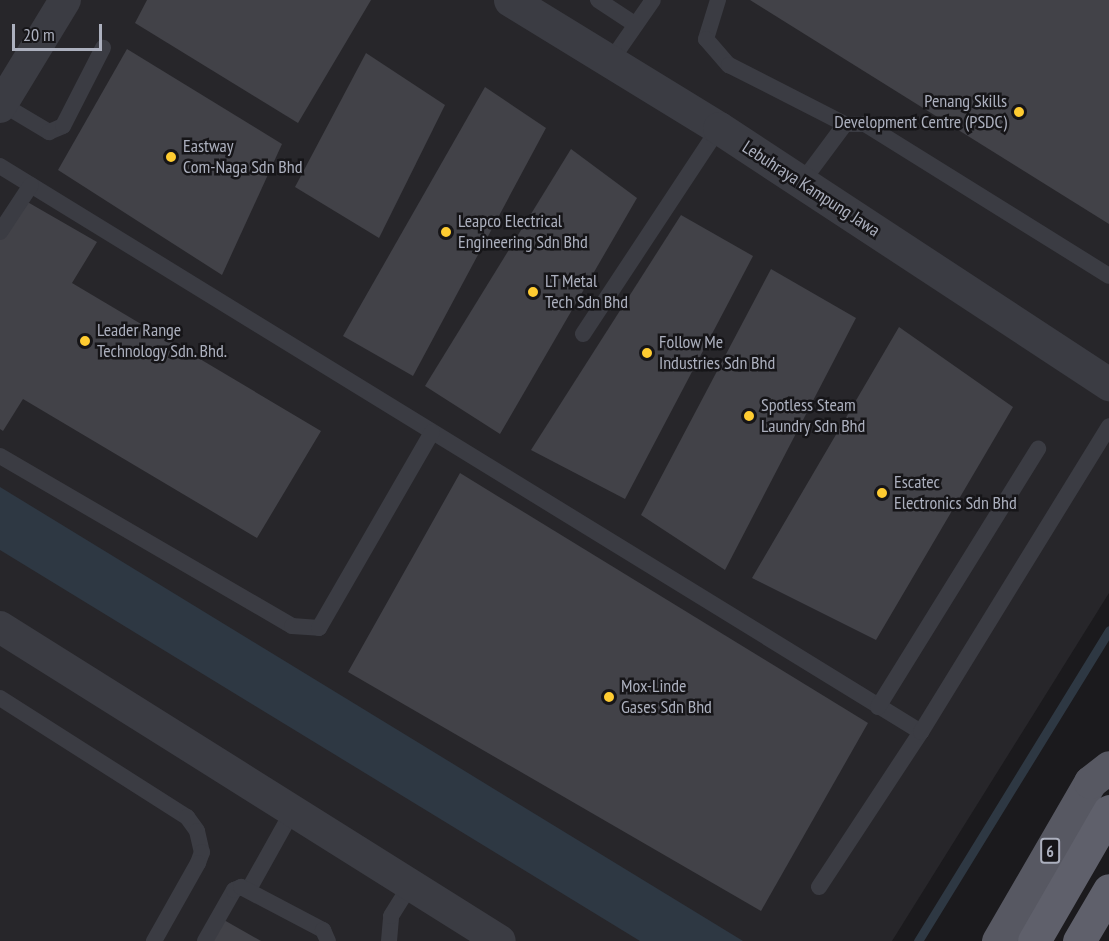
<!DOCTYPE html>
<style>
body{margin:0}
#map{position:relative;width:1109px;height:941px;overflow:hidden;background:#1b1a1d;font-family:"PT Sans Narrow",sans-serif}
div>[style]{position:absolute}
.built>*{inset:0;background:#27262a}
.water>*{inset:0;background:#2e3843}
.stream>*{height:9px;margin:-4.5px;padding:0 4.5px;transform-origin:4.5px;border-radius:4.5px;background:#2e3843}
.building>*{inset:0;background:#424248}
.service>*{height:16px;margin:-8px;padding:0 8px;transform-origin:8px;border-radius:8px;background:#3b3c43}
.minor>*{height:32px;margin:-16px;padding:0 16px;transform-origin:16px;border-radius:16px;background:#3b3c43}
.tertiary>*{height:33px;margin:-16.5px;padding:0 16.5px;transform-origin:16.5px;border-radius:16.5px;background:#3b3c43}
.primary>*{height:33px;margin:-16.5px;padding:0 16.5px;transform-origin:16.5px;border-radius:16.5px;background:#575862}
.trunk>*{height:33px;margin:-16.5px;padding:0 16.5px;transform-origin:16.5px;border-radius:16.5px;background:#5f606b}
.dots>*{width:16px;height:16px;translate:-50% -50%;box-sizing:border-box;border:3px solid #161518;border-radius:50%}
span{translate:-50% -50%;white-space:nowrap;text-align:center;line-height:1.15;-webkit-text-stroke:5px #161518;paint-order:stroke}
.shield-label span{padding:2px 4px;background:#161518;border:2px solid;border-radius:4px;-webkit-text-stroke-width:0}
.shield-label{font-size:16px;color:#acb0be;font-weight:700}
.poi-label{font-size:18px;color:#acb0be}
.right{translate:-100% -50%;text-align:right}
.left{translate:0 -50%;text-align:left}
.street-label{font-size:18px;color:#acb0be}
.scale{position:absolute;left:12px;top:24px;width:90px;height:27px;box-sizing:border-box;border:3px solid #acb0be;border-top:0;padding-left:8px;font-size:18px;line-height:21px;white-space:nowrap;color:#acb0be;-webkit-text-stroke:4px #161518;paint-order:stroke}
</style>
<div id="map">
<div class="built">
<div style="clip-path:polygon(0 0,1109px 0,1109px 593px,892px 941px,0 941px)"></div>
</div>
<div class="water">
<div style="clip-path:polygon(0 487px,743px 941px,640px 941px,0 550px)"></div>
</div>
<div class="stream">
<div style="left:918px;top:941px;width:365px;rotate:-58.4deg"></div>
</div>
<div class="building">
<div style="clip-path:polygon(147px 0,371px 0,298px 123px,135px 23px)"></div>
<div style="clip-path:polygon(750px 0,1109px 0,1109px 224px)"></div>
<div style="clip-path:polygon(127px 49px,282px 144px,222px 275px,58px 170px)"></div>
<div style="clip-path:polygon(366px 53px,445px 105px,379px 238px,295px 187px)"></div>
<div style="clip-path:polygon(485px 87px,546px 128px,413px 376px,343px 336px)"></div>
<div style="clip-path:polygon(571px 149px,637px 198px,500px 434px,425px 386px)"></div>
<div style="clip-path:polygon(24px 200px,97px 242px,72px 283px,321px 431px,257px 538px,23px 399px,3px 431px,0 429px,0 240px)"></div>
<div style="clip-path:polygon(681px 215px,753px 256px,625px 499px,531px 450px)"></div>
<div style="clip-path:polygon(771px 269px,856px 318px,725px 570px,641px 515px)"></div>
<div style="clip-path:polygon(899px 327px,1013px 407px,876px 640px,752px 578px)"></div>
<div style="clip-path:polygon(460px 473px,868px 723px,761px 911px,348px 672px)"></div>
<div style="clip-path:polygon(224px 920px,261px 941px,212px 941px)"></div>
</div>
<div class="service">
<div style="left:598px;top:0;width:45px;rotate:33.3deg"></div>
<div style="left:718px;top:0;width:41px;rotate:107.1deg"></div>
<div style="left:706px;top:39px;width:35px;rotate:49deg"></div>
<div style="left:729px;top:65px;width:130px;rotate:27deg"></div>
<div style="left:610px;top:62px;width:75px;rotate:-55.3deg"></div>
<div style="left:2px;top:104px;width:55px;rotate:30.8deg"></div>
<div style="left:49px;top:132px;width:15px;rotate:-23deg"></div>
<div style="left:63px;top:126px;width:88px;rotate:-62.9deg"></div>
<div style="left:0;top:166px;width:1081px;rotate:31.57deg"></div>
<div style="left:802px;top:182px;width:72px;rotate:-53.4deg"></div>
<div style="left:845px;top:124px;width:20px"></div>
<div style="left:865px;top:124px;width:287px;rotate:31.9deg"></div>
<div style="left:0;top:232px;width:56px;rotate:-56.6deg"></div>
<div style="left:583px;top:334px;width:247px;rotate:-56.6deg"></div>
<div style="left:0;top:456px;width:338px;rotate:30.2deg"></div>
<div style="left:292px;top:626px;width:27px;rotate:4deg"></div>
<div style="left:319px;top:628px;width:226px;rotate:-60deg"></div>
<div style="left:0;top:698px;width:222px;rotate:32.5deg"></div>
<div style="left:187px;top:817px;width:17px;rotate:54deg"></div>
<div style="left:197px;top:831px;width:22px;rotate:77deg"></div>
<div style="left:202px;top:852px;width:12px;rotate:110deg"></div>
<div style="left:198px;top:863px;width:90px;rotate:119.4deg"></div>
<div style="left:878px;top:707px;width:304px;rotate:-58.2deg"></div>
<div style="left:819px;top:887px;width:186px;rotate:-56.7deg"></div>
<div style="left:921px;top:732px;width:359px;rotate:-58.4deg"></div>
<div style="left:249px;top:889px;width:88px;rotate:-60.8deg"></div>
<div style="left:205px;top:941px;width:59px;rotate:-60.4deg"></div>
<div style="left:234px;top:890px;width:8px;rotate:-23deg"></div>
<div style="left:241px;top:887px;width:93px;rotate:27.7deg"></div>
<div style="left:323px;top:930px;width:12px;rotate:66deg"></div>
<div style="left:389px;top:941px;width:25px;rotate:-85deg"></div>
<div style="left:391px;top:916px;width:36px;rotate:-58deg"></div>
</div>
<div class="minor">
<div style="left:0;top:107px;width:125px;rotate:-58.7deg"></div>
<div style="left:0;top:627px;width:590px;rotate:32.13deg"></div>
</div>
<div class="tertiary">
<div style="left:510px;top:0;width:245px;rotate:31.5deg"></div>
<div style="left:719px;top:128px;width:467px;rotate:33.3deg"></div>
</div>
<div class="primary">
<div style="left:998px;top:941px;width:184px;rotate:-59.9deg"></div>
<div style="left:1090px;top:782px;width:24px;rotate:-38deg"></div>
</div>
<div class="trunk">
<div style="left:1034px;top:941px;width:150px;rotate:-60deg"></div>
<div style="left:1079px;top:941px;width:59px;rotate:-59.5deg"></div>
</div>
<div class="dots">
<div style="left:1019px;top:112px;background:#ffcc31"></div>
<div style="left:171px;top:157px;background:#ffcc31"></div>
<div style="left:446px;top:232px;background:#ffcc31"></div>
<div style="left:533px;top:292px;background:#ffcc31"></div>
<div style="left:85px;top:341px;background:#ffcc31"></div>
<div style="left:647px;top:353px;background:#ffcc31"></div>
<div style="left:749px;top:416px;background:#ffcc31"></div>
<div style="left:882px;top:493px;background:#ffcc31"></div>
<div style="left:609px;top:697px;background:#ffcc31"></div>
</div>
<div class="shield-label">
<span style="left:1050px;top:851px">6</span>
</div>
<div class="poi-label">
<span class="right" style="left:1007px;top:112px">Penang Skills<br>Development Centre (PSDC)</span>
<span class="left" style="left:183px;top:157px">Eastway<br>Com-Naga Sdn Bhd</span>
<span class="left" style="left:458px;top:232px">Leapco Electrical<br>Engineering Sdn Bhd</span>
<span class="left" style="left:545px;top:292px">LT Metal<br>Tech Sdn Bhd</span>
<span class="left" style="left:97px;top:341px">Leader Range<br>Technology Sdn. Bhd.</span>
<span class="left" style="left:659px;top:353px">Follow Me<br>Industries Sdn Bhd</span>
<span class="left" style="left:761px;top:416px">Spotless Steam<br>Laundry Sdn Bhd</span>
<span class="left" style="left:894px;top:493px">Escatec<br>Electronics Sdn Bhd</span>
<span class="left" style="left:621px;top:697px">Mox-Linde<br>Gases Sdn Bhd</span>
</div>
<div class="street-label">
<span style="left:811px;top:189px;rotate:33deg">Lebuhraya Kampung Jawa</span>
</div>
<div class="scale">20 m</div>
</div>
